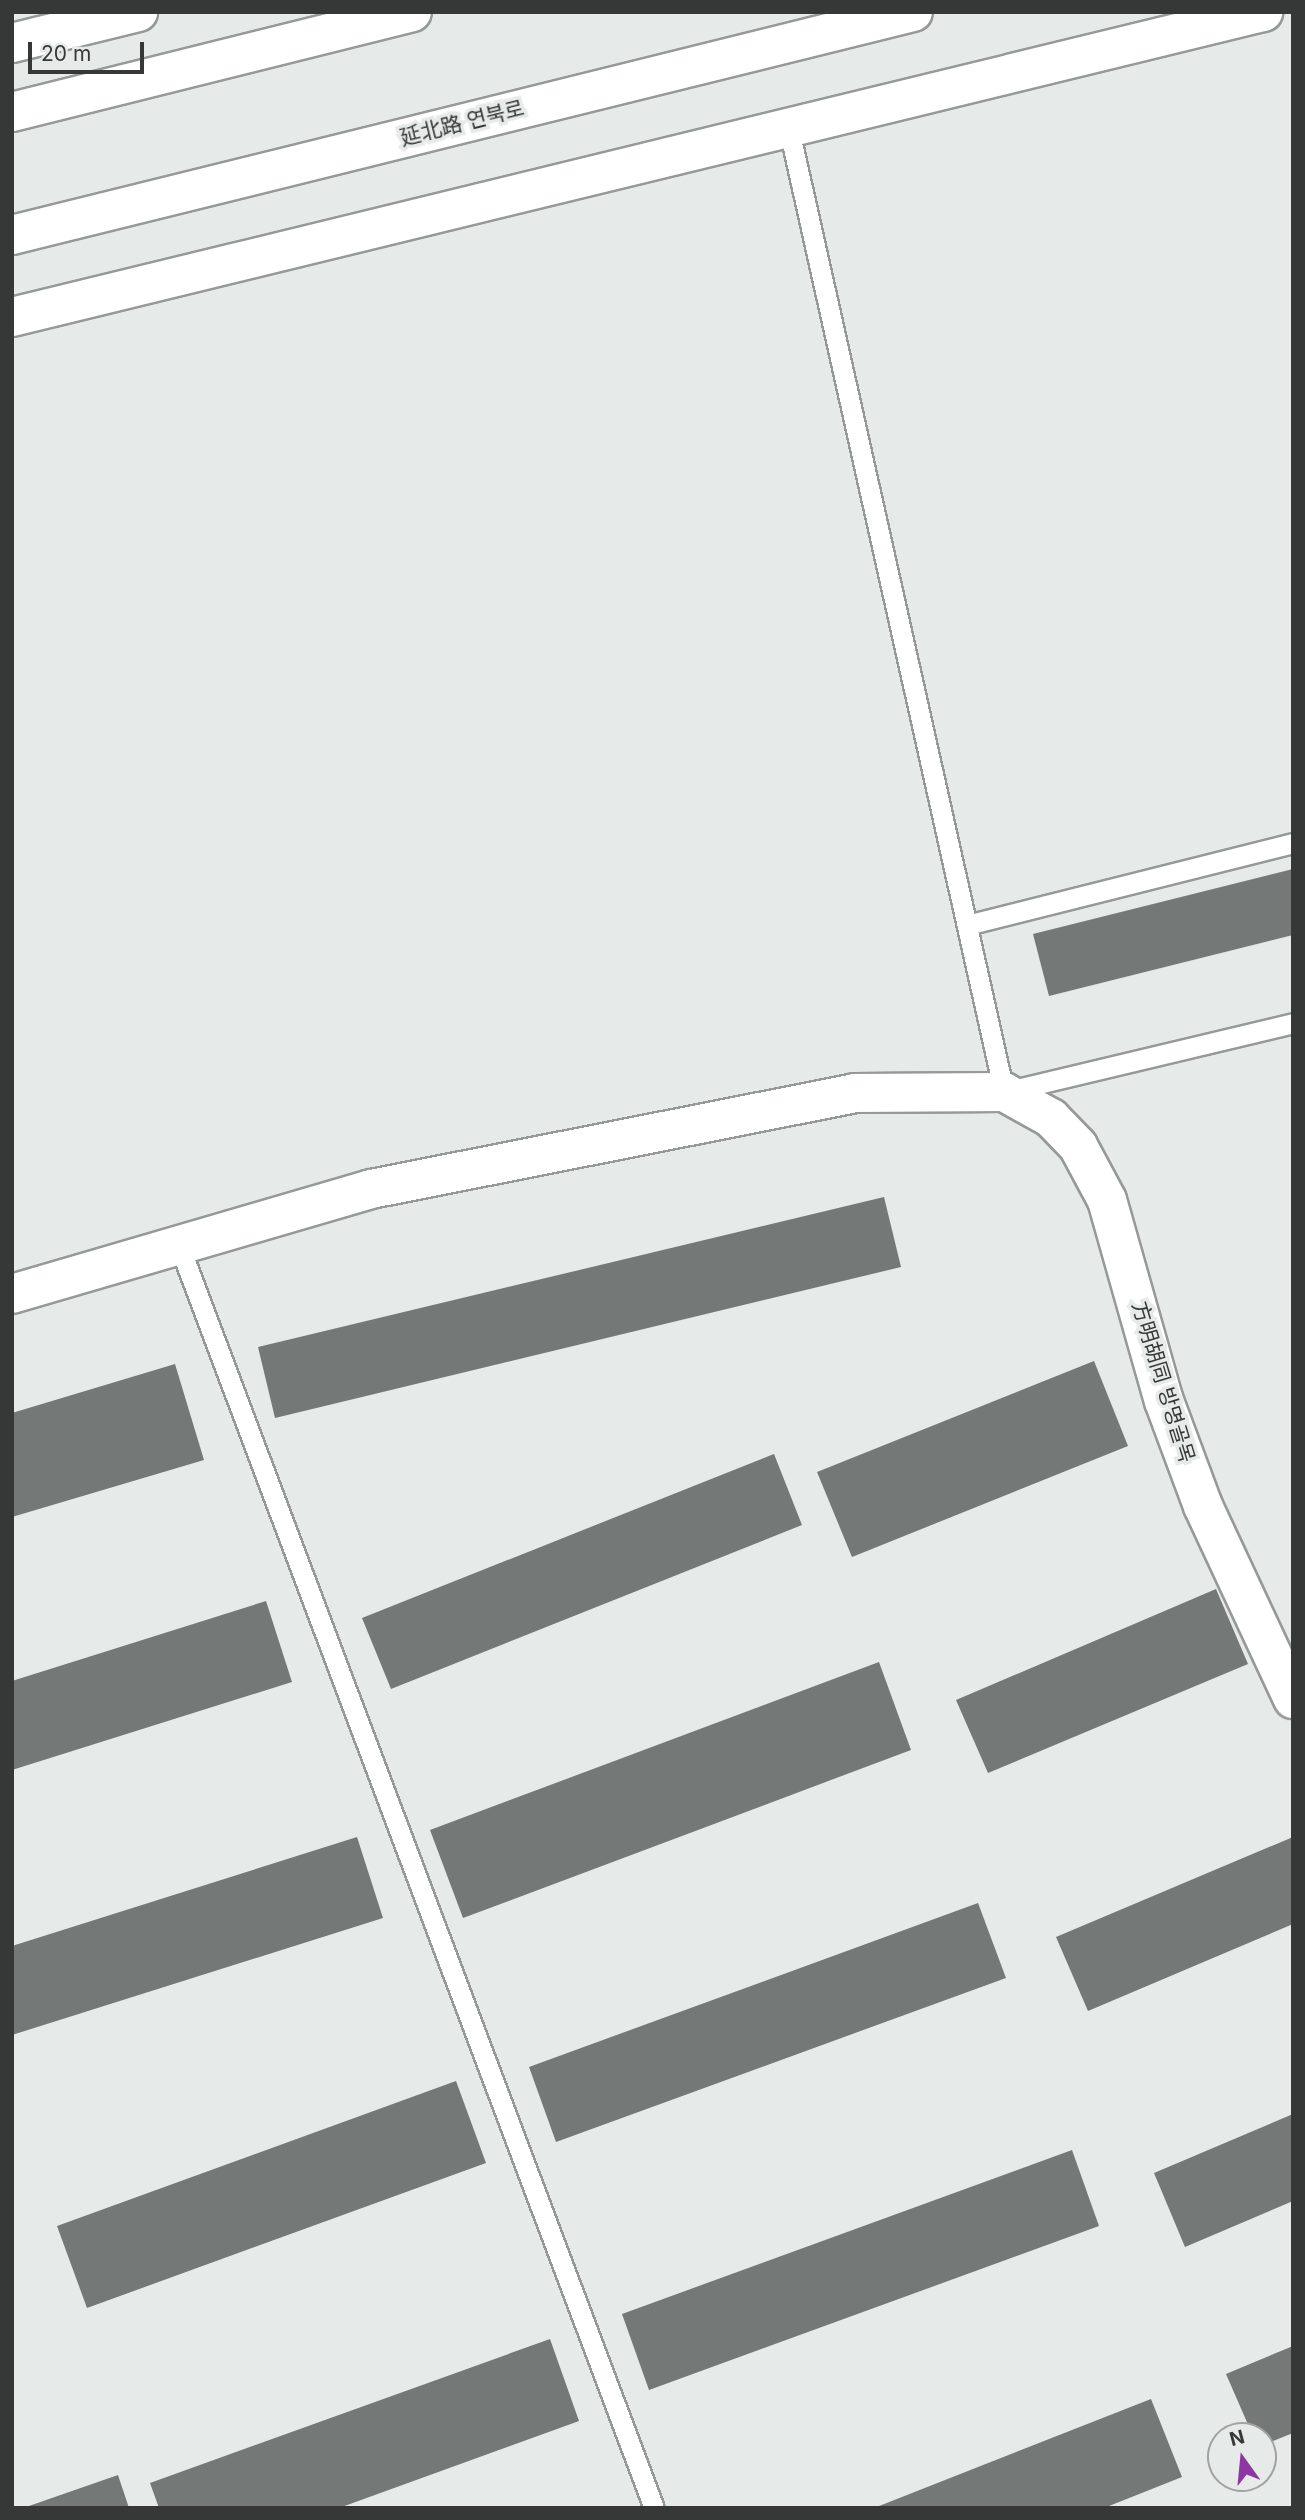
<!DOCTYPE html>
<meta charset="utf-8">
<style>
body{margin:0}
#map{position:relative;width:1305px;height:2520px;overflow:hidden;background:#e6eae8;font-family:Inter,"Noto Sans SC","Noto Sans KR",sans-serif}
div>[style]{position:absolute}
.building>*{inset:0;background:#747877}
.roads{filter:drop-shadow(2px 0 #959997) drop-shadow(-2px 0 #959997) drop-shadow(0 2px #959997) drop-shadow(0 -2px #959997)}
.lane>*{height:19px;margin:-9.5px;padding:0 9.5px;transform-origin:9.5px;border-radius:9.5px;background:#fff}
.street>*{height:38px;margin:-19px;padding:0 19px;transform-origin:19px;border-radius:19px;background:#fff}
.secondary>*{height:38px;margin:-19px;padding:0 19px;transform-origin:19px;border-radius:19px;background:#fff}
span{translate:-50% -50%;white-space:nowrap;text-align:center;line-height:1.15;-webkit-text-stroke:7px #e6eae8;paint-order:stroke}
.street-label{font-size:21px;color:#363837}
.frame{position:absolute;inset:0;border:14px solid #363837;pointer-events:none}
.north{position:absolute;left:1207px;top:2422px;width:70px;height:70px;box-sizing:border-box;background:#e6eae8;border:2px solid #a0a3a1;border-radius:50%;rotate:345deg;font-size:19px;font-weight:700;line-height:28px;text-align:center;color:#363837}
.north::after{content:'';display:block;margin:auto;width:24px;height:32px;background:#8e36a2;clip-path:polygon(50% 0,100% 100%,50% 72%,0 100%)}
.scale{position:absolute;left:28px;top:42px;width:116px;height:32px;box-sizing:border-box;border:4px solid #363837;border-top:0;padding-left:9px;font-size:21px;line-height:24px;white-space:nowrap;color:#363837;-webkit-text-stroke:5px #e6eae8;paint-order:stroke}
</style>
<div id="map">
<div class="building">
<div style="clip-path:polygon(1293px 869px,1293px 935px,1049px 996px,1033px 934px)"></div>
<div style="clip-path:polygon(884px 1197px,901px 1267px,275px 1418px,258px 1347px)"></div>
<div style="clip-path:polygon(1094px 1361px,1128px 1446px,852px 1557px,817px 1472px)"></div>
<div style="clip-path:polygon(175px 1364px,204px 1460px,12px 1517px,12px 1413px)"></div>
<div style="clip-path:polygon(774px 1454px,802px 1525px,391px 1689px,362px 1618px)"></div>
<div style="clip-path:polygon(1216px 1589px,1248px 1664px,988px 1773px,956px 1700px)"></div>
<div style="clip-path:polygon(266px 1601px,292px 1682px,12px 1770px,12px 1681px)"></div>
<div style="clip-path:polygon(879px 1662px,911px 1750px,463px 1918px,430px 1830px)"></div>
<div style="clip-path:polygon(357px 1837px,383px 1918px,12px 2035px,12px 1946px)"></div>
<div style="clip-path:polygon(1293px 1837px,1293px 1924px,1088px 2011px,1056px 1937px)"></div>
<div style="clip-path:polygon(978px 1903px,1006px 1978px,556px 2142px,529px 2067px)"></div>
<div style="clip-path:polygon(456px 2081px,486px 2163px,87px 2308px,57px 2226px)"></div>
<div style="clip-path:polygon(1293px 2114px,1293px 2201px,1185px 2247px,1154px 2173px)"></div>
<div style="clip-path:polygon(1072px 2150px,1099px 2226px,649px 2390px,622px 2314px)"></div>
<div style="clip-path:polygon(550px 2339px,579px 2421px,339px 2508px,159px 2508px,150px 2483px)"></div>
<div style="clip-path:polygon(1293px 2346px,1293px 2433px,1263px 2445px,1263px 2436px,1253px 2436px,1226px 2374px)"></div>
<div style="clip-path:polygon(1151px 2399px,1182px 2477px,1104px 2508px,874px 2508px)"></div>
<div style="clip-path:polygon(118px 2475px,129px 2508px,26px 2508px,26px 2507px)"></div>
</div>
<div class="roads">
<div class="lane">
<div style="left:788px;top:125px;width:991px;rotate:77.41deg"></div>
<div style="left:1004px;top:1092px;width:297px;rotate:-13.4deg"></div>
<div style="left:967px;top:925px;width:336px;rotate:-14.1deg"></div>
<div style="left:179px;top:1245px;width:1349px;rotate:69.39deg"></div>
</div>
<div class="street">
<div style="left:12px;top:43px;width:130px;rotate:-13.8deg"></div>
<div style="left:12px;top:317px;width:1288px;rotate:-13.7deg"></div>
<div style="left:12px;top:1294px;width:374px;rotate:-16.3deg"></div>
<div style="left:371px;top:1189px;width:492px;rotate:-11.2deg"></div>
<div style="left:854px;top:1093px;width:150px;rotate:-0.4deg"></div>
<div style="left:1004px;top:1092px;width:54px;rotate:29deg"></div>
<div style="left:1051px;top:1118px;width:39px;rotate:46deg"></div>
<div style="left:1078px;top:1146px;width:61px;rotate:61.8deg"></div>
<div style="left:1107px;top:1200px;width:209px;rotate:74.2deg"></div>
<div style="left:1164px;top:1401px;width:112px;rotate:69.6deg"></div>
<div style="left:1203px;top:1506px;width:213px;rotate:65deg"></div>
</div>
<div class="secondary">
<div style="left:12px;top:112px;width:412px;rotate:-14deg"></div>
<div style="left:12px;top:235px;width:928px;rotate:-13.9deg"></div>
</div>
</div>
<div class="street-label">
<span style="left:462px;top:123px;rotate:-14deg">延北路 연북로</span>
<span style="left:1163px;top:1382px;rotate:73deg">方明胡同 방명골목</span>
</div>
<div class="frame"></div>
<div class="north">N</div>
<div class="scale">20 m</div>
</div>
